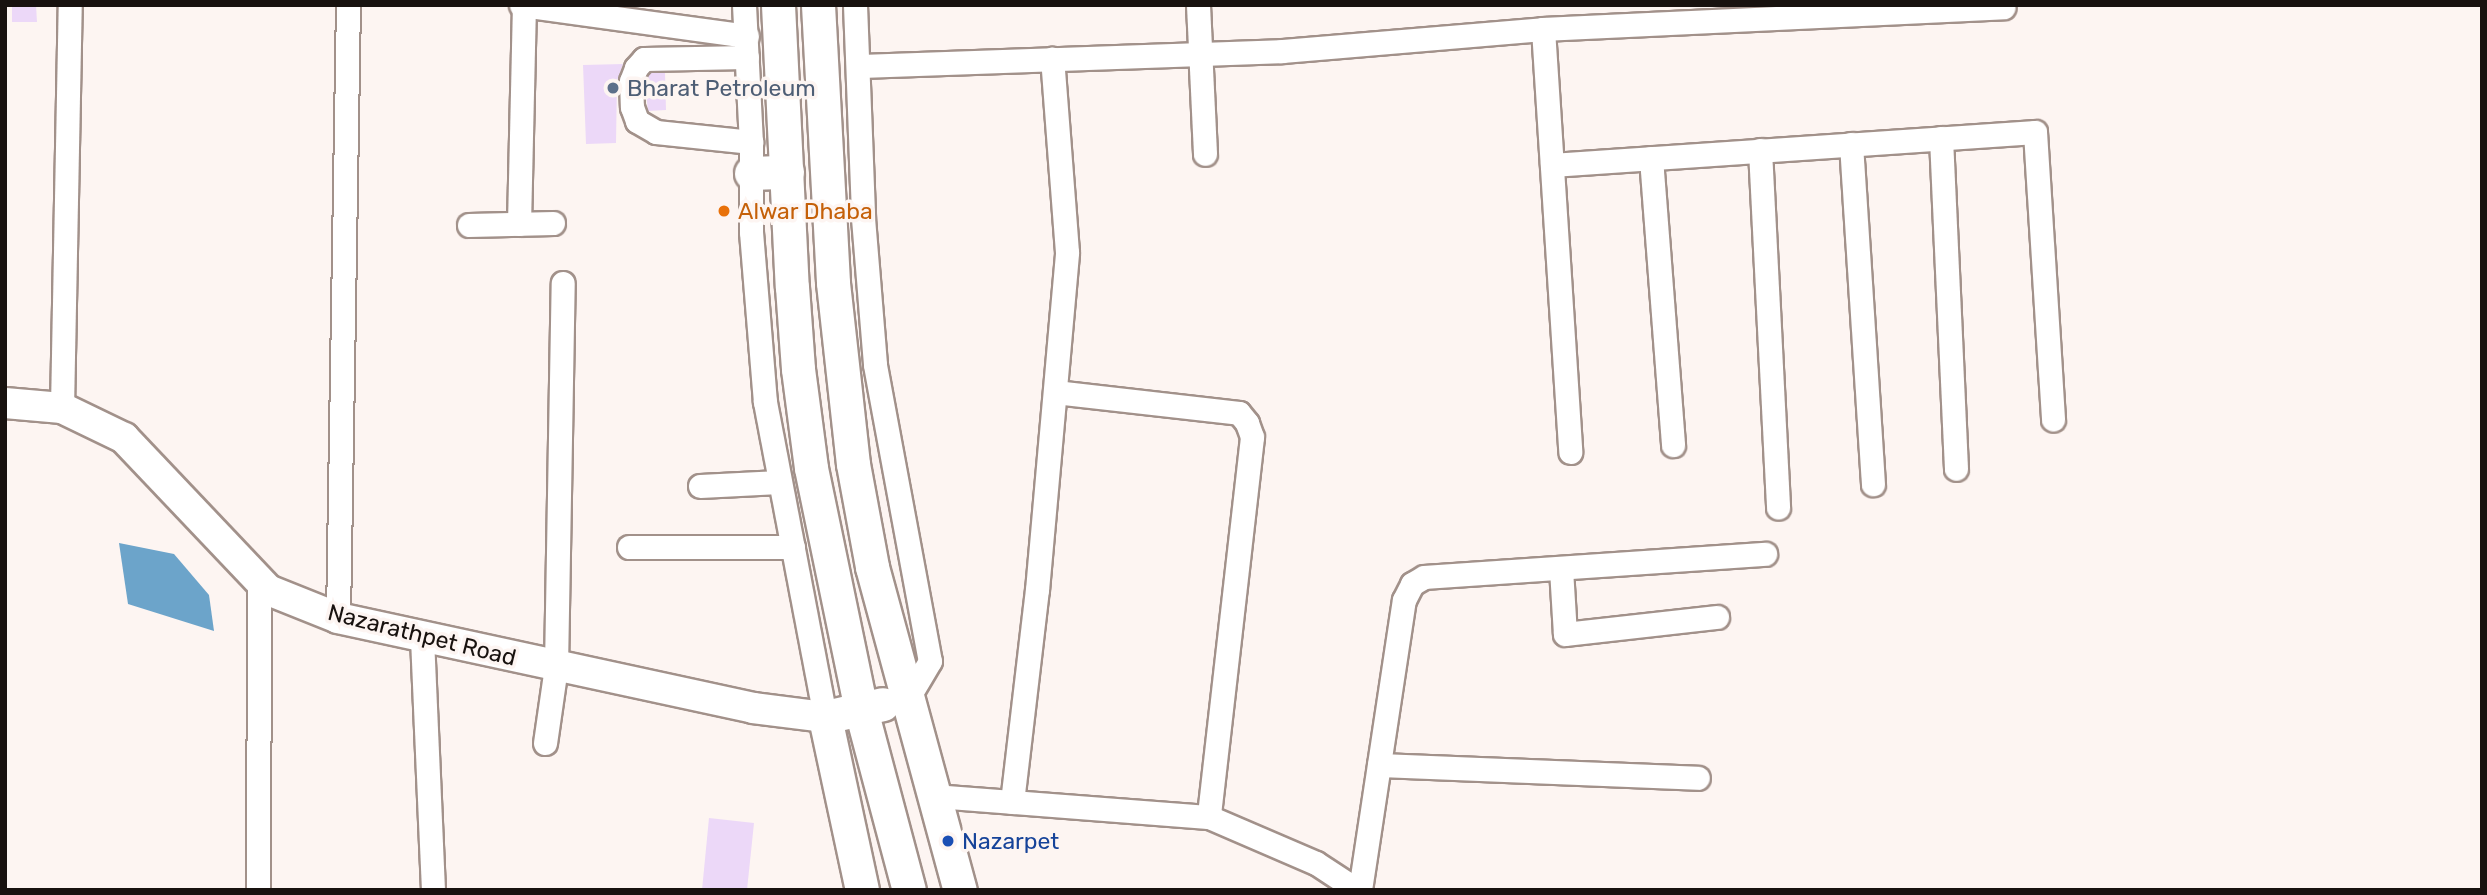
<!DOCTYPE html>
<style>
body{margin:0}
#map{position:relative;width:2487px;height:895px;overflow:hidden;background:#fdf5f2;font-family:Rubik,sans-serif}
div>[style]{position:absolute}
.water>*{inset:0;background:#6ca4ca}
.building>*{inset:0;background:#ecd8f8}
.roads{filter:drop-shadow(2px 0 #a2918a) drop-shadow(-2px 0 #a2918a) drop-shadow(0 2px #a2918a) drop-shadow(0 -2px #a2918a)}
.minor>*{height:23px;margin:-11.5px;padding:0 11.5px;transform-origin:11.5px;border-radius:11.5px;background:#fff}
.major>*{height:30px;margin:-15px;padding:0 15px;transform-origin:15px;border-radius:15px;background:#fff}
.highway>*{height:33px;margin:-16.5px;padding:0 16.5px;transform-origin:16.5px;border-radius:16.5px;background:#fff}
.dots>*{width:19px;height:19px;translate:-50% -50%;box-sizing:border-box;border:4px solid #fdf5f2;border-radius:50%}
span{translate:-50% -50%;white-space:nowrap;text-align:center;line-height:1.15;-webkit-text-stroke:7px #fdf5f2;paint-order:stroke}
.service-label{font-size:23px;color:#4e5e75}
.left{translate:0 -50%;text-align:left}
.food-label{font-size:23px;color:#c56008}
.street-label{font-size:23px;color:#18120f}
.transit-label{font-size:23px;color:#164399}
.frame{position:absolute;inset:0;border:7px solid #18120f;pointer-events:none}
</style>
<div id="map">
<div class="water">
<div style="clip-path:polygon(119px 543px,174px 554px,209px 595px,214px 631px,128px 604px)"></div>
</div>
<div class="building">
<div style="clip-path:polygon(12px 5px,36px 5px,37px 22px,12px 22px)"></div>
<div style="clip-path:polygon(623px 64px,617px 81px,616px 143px,586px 144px,583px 65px)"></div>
<div style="clip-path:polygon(650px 73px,665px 73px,666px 110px,648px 111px,645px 83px)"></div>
<div style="clip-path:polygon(709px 818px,754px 823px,747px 890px,702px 890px)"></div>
</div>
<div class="roads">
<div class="minor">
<div style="left:521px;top:5px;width:228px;rotate:7.8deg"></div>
<div style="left:744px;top:5px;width:137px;rotate:87.1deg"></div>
<div style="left:751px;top:142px;width:90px;rotate:90deg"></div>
<div style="left:751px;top:232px;width:171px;rotate:85.3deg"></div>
<div style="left:765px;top:402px;width:321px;rotate:79.2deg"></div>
<div style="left:855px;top:5px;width:213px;rotate:87.8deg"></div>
<div style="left:863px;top:218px;width:147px;rotate:85.3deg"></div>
<div style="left:875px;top:365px;width:301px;rotate:79.5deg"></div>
<div style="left:930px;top:661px;width:43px;rotate:120.7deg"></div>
<div style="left:1198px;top:5px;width:149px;rotate:87.3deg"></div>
<div style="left:1543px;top:29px;width:424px;rotate:86.3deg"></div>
<div style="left:747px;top:57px;width:103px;rotate:178.9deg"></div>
<div style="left:644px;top:59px;width:12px;rotate:132deg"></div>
<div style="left:636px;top:68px;width:14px;rotate:111deg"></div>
<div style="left:631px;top:81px;width:26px;rotate:88deg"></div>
<div style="left:632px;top:107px;width:15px;rotate:70deg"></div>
<div style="left:637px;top:121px;width:22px;rotate:30deg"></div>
<div style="left:656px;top:132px;width:96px;rotate:6deg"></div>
<div style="left:858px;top:66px;width:424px;rotate:-2deg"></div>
<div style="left:1282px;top:51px;width:262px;rotate:-4.8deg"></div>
<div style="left:1543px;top:29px;width:461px;rotate:-2.7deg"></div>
<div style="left:1941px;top:138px;width:331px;rotate:87.4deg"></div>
<div style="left:1851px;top:144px;width:341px;rotate:86.3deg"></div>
<div style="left:1760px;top:150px;width:358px;rotate:87.1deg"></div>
<div style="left:1651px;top:158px;width:288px;rotate:85.6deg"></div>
<div style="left:1552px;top:165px;width:484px;rotate:-3.9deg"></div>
<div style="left:2035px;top:132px;width:288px;rotate:86.4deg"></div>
<div style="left:519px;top:224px;width:218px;rotate:-88.7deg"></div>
<div style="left:469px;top:225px;width:84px;rotate:-1.4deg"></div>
<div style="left:1055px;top:392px;width:185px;rotate:6.5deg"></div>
<div style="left:1239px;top:413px;width:13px;rotate:51deg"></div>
<div style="left:1247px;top:423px;width:15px;rotate:70deg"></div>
<div style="left:1252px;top:437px;width:382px;rotate:96.5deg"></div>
<div style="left:62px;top:408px;width:403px;rotate:-88.9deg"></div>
<div style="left:700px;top:486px;width:79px;rotate:-2.9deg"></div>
<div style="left:629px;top:547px;width:164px"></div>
<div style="left:1561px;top:569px;width:65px;rotate:86.5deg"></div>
<div style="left:1565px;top:634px;width:153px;rotate:-6.4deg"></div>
<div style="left:338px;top:618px;width:613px;rotate:-89.07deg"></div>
<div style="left:422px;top:638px;width:252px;rotate:87.5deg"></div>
<div style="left:545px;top:743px;width:77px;rotate:-81.8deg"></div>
<div style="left:556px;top:667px;width:384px;rotate:-89deg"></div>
<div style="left:1379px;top:765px;width:319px;rotate:2.3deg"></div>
<div style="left:935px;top:796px;width:275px;rotate:4.4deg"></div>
<div style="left:1209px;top:817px;width:116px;rotate:23.3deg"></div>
<div style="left:1316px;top:863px;width:49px;rotate:33.4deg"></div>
<div style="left:1012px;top:802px;width:213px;rotate:-83.3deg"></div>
<div style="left:1037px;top:590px;width:339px;rotate:-84.9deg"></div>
<div style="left:1067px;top:252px;width:194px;rotate:-94.4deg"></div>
<div style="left:258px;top:890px;width:310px;rotate:-89.8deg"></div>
<div style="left:1360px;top:890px;width:293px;rotate:-81.4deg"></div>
<div style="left:1404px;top:600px;width:18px;rotate:-63deg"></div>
<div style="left:1412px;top:584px;width:14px;rotate:-30deg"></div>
<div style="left:1424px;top:577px;width:342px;rotate:-3.9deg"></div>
</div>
<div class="major">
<div style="left:5px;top:403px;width:57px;rotate:5deg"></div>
<div style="left:62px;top:408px;width:69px;rotate:25.8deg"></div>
<div style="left:124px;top:438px;width:209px;rotate:46.5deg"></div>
<div style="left:268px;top:590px;width:75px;rotate:21.8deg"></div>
<div style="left:338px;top:618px;width:425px;rotate:12.2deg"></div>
<div style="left:753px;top:708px;width:73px;rotate:7.1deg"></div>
</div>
<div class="highway">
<div style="left:778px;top:5px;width:282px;rotate:87.2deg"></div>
<div style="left:792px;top:287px;width:82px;rotate:85.8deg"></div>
<div style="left:798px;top:369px;width:100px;rotate:82.5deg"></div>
<div style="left:811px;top:468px;width:247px;rotate:78.3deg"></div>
<div style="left:861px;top:710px;width:186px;rotate:75.1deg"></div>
<div style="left:818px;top:5px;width:278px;rotate:86.9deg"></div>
<div style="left:833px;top:283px;width:182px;rotate:83.7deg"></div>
<div style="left:853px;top:464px;width:105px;rotate:79.5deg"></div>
<div style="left:872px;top:567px;width:335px;rotate:74.8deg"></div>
<div style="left:751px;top:173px;width:36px;rotate:-2deg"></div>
<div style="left:862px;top:890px;width:177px;rotate:-102.1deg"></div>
<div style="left:825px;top:717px;width:59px;rotate:-12.6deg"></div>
</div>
</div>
<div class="dots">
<div style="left:613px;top:88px;background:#5c6f8a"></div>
<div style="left:724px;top:211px;background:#e8710a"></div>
<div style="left:948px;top:841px;background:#1a4fb4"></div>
</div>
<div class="service-label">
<span class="left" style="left:627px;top:88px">Bharat Petroleum</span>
</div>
<div class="food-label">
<span class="left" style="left:738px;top:211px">Alwar Dhaba</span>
</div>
<div class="street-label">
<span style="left:422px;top:635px;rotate:14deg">Nazarathpet Road</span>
</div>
<div class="transit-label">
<span class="left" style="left:962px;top:841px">Nazarpet</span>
</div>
<div class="frame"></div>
</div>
